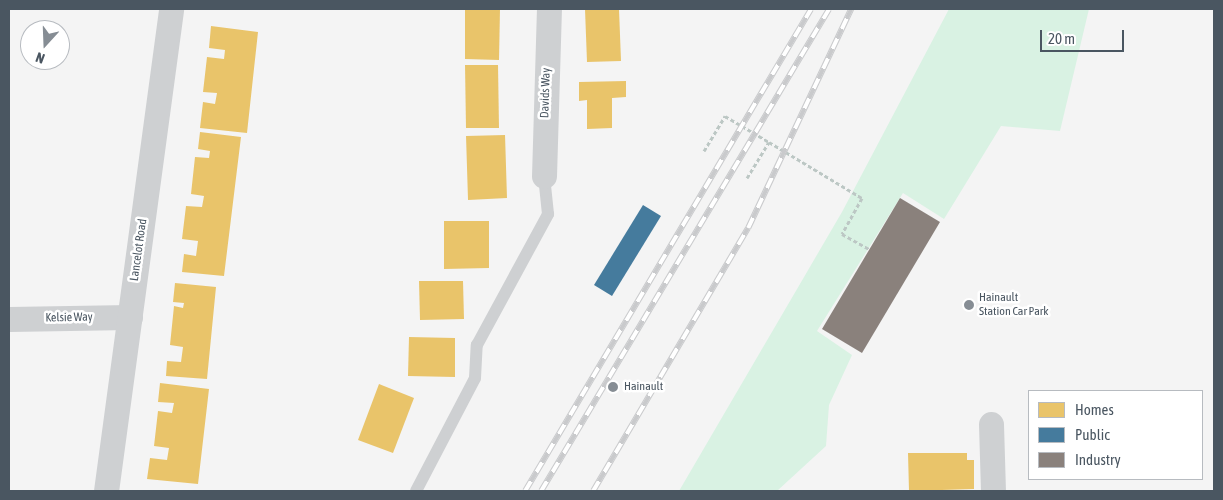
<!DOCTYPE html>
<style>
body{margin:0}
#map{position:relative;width:1223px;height:500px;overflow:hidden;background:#f4f4f4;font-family:"Asap Condensed",sans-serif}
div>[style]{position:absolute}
.green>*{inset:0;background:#d9f2e3}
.homes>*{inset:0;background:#e9c46a}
.public>*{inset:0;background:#457b9d}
.industry>*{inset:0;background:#8a817c}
.path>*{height:3px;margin-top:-1.5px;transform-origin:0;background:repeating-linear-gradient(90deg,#bcc7c4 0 4px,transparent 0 6.5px)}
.service>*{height:12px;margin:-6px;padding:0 6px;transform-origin:6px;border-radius:6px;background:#ced0d2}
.minor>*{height:25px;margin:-12.5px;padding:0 12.5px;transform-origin:12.5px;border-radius:12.5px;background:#ced0d2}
.rail>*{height:5.5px;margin-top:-2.75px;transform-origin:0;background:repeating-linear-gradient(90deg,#fff 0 11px,#c9cacc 0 22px);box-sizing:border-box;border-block:1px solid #c9cacc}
.dots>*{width:14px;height:14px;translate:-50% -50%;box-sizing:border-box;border:2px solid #fff;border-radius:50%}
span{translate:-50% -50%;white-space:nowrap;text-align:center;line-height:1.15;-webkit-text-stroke:5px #fff;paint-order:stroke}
.street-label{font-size:12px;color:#4a5661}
.poi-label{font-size:12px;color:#4a5661}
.left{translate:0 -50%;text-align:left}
.frame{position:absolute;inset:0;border:10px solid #4a5661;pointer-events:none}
.legend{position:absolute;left:1028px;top:390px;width:175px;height:90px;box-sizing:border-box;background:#fff;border:1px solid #b7bbc0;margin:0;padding:6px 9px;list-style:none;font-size:15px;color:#4a5661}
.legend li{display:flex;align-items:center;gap:10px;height:25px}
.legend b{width:25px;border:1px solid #b7bbc0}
.north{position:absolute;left:20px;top:20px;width:50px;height:50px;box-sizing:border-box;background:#fff;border:1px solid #b7bbc0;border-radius:50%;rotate:200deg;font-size:14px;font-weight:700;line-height:20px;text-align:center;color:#4a5661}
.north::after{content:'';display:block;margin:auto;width:18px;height:22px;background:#868d94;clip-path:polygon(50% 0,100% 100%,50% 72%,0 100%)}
.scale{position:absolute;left:1040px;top:30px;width:84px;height:22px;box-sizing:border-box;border:2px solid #4a5661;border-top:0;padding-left:6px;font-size:15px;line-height:18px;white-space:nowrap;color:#4a5661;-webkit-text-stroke:4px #fff;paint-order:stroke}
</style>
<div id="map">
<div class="green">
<div style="clip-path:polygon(949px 9px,1089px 9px,1060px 131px,1001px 126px,944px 219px,903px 193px,817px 331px,852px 355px,829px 405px,826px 446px,777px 491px,679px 491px,842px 212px)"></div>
</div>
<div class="homes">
<div style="clip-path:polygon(465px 9px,500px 9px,499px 60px,465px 59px)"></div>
<div style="clip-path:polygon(585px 9px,619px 9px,621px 61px,587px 62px)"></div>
<div style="clip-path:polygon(211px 26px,258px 32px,247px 133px,200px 128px,203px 102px,215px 104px,217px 93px,203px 92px,207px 57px,224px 59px,225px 50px,209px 48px)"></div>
<div style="clip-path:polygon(465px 65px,498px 65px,499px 128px,466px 128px)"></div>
<div style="clip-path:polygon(626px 81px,626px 97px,612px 98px,612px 128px,587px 129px,587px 100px,579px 101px,579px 82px)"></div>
<div style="clip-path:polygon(200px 132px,241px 137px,224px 276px,182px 272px,184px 254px,196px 256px,198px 241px,182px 239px,186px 206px,202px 207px,204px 196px,191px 194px,195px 157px,209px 158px,210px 151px,198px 149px)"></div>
<div style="clip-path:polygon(505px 135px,507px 198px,468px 200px,466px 136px)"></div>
<div style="clip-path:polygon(444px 221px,489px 221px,489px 268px,444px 269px)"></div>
<div style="clip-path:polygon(419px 281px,463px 281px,464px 319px,420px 320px)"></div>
<div style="clip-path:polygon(175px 283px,216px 287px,207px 379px,166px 376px,167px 361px,181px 362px,183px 347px,170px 345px,174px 306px,183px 308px,184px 303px,173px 302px)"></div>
<div style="clip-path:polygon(409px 337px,455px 338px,455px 377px,408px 376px)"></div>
<div style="clip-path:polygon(160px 383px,209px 389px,198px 484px,147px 479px,150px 458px,167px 460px,169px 448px,154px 446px,158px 411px,172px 413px,174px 403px,158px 402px)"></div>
<div style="clip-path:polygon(379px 384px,414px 398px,393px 453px,358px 440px)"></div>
<div style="clip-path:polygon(908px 453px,967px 453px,967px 460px,974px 460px,974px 489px,909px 491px)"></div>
</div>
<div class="public">
<div style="clip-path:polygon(643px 205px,661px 216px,612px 296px,594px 285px)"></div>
</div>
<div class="industry">
<div style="clip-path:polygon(900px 198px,940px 222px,862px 353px,822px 329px)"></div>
</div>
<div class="path">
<div style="left:704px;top:151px;width:41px;rotate:-59deg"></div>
<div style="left:725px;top:116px;width:51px;rotate:30.6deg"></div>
<div style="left:769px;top:142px;width:109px;rotate:31.1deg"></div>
<div style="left:862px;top:198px;width:41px;rotate:119.1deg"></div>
<div style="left:842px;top:234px;width:31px;rotate:29deg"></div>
<div style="left:747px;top:178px;width:42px;rotate:-58.6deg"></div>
</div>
<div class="service">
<div style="left:416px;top:491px;width:127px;rotate:-62.4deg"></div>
<div style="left:475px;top:378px;width:33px;rotate:-87deg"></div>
<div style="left:477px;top:345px;width:149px;rotate:-61.5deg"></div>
<div style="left:548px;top:214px;width:38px;rotate:-96deg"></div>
</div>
<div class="minor">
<div style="left:544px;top:176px;width:167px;rotate:-88.3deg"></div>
<div style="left:9px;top:319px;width:121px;rotate:-0.9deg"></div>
<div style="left:991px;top:424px;width:67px;rotate:88.3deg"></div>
<div style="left:106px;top:491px;width:486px;rotate:-82.3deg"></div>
</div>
<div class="rail">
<div style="left:525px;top:491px;width:560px;rotate:-59.32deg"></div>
<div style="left:541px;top:491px;width:561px;rotate:-59.14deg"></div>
<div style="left:593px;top:491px;width:305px;rotate:-59.5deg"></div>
<div style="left:748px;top:228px;width:242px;rotate:-64.8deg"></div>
</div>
<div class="dots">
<div style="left:969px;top:305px;background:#868d94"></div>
<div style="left:613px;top:387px;background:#868d94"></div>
</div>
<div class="street-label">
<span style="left:546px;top:93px;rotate:-88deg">Davids Way</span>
<span style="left:139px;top:250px;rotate:-82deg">Lancelot Road</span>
<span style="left:69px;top:318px;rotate:-1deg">Kelsie Way</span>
</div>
<div class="poi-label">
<span class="left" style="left:979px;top:305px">Hainault<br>Station Car Park</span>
<span class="left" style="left:624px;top:387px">Hainault</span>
</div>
<div class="frame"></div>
<ul class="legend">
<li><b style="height:14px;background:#e9c46a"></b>Homes</li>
<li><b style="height:14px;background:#457b9d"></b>Public</li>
<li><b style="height:14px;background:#8a817c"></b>Industry</li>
</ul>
<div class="north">N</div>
<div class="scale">20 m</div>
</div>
